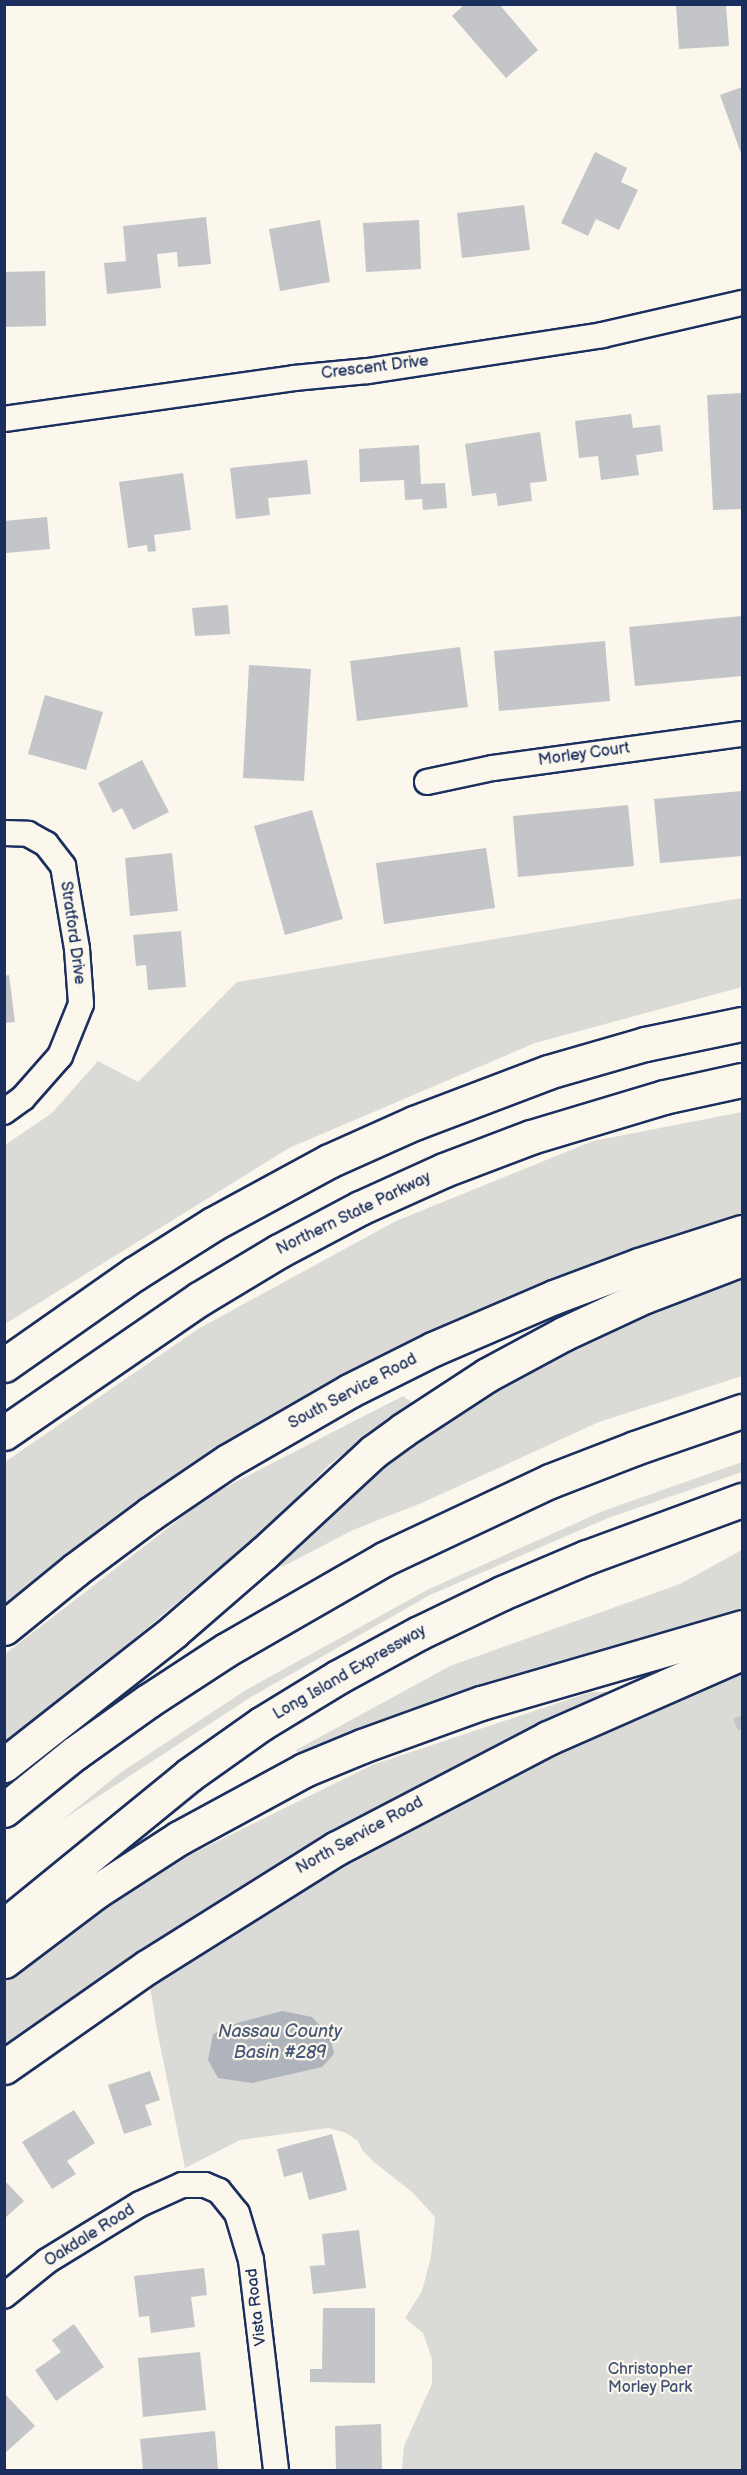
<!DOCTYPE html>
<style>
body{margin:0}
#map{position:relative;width:747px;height:2475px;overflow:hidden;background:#fbf7ec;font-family:"Balsamiq Sans",sans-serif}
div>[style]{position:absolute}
.green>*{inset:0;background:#dadad7}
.water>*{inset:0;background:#afb3bb}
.building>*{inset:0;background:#c3c5c9}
.roads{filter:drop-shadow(2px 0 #1b2f5e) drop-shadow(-2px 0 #1b2f5e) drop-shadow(0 2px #1b2f5e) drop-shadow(0 -2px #1b2f5e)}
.minor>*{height:24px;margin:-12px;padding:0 12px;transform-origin:12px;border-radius:12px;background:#fbf7ec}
.secondary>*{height:33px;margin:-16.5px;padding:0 16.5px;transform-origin:16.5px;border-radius:16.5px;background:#fbf7ec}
.motorway>*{height:33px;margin:-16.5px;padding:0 16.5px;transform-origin:16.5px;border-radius:16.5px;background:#fbf7ec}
span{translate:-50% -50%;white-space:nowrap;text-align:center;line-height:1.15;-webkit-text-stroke:4.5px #fbf7ec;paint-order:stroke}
.street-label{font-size:16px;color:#1b2f5e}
.park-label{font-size:16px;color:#415176}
.water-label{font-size:18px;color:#47577a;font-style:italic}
.frame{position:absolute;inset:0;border:6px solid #1b2f5e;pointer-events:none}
</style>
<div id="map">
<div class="green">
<div style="clip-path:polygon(742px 898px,742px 987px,535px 1043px,289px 1148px,5px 1324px,5px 1145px,52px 1113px,98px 1061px,138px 1082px,237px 982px)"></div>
<div style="clip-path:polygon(742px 1112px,742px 1215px,678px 1234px,463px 1317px,197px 1465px,5px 1617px,5px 1462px,198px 1329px,396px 1221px,593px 1141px)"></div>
<div style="clip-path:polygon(742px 1275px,742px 1376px,599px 1422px,424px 1502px,353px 1530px,282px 1567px,275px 1560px,432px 1429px,590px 1331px)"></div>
<div style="clip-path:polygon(403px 1396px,413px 1403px,331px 1463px,270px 1525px,5px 1747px,5px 1654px,212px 1494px)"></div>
<div style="clip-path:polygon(742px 1462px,742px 1472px,608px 1518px,430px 1595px,251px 1697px,62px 1820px,120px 1773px,246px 1690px,429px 1589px,603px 1511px)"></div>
<div style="clip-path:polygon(742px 1550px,742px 1608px,510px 1680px,301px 1757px,296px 1750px,450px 1666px,680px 1584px)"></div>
<div style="clip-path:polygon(742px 1656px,742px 2470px,402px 2470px,404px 2446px,432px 2384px,432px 2359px,423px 2333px,405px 2318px,422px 2291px,431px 2257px,435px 2217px,412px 2192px,374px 2162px,362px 2150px,358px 2141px,346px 2133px,329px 2128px,240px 2140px,185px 2168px,156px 2025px,147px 1967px,334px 1855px)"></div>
<div style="clip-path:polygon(591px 1692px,623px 1692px,5px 2049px,5px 1981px,143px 1878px,372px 1765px)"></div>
</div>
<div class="water">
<div style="clip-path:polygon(282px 2011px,312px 2017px,330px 2036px,334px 2054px,322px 2067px,252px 2083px,218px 2078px,208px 2060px,213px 2034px,237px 2023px)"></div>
</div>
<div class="building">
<div style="clip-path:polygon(465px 4px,499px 4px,538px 50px,506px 78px,452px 16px)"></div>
<div style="clip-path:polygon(676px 4px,726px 4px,729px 46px,679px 49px)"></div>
<div style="clip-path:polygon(742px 87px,742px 156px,720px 95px)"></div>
<div style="clip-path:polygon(595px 152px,627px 168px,621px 182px,638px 190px,619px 230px,596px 219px,588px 236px,561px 223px)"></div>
<div style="clip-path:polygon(524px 205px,530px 250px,462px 258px,457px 213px)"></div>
<div style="clip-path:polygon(206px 217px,211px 264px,178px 267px,177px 252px,157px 254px,161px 288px,107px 294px,104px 263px,126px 261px,123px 226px)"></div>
<div style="clip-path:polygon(320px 220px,330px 282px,280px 291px,269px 229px)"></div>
<div style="clip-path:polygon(419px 220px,421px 269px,366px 272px,363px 223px)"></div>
<div style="clip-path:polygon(45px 271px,46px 326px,4px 327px,4px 272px)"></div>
<div style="clip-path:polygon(742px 393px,742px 509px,713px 510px,707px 395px)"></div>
<div style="clip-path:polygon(631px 414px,633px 428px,660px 425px,663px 451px,636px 455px,639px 475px,601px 480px,598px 456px,579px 458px,575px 421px)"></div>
<div style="clip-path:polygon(540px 432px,547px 481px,530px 483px,532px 501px,498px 506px,496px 493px,472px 496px,465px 444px)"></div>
<div style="clip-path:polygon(419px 445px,421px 484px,445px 483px,447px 508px,423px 510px,422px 499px,405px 500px,404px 480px,360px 482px,359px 449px)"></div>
<div style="clip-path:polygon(307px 460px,311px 494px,268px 498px,270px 515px,236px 519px,230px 468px)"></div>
<div style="clip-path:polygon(183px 473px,191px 530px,154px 535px,156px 551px,148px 552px,147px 545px,128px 548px,119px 482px)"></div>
<div style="clip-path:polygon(47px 517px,50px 549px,6px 553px,4px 521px)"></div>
<div style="clip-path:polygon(228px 605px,230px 634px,195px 636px,192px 608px)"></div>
<div style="clip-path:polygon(742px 616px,742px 676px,635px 686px,629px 627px)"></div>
<div style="clip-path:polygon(605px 641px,610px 701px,499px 711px,494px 651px)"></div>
<div style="clip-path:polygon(460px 647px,468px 707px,357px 721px,350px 661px)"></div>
<div style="clip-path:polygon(249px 665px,311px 669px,304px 781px,243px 778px)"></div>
<div style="clip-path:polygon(45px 695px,103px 712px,86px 770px,28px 754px)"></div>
<div style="clip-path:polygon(142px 760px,169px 812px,133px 830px,122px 808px,113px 813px,98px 783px)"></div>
<div style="clip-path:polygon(742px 791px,742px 856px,660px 863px,654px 799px)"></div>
<div style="clip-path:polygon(628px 805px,634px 866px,518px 877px,513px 816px)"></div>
<div style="clip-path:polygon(312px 810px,343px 919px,285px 935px,254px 826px)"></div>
<div style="clip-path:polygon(486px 848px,495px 908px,384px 924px,376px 863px)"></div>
<div style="clip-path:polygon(172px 853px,178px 911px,130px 916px,125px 858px)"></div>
<div style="clip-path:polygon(181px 931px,186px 987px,148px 990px,146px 965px,136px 966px,133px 935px)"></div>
<div style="clip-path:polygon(9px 975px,15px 1022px,4px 1023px,4px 976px)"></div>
<div style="clip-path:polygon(742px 1715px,742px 1729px,738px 1730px,733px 1719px)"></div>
<div style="clip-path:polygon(150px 2071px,160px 2100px,145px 2105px,152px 2125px,124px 2134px,108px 2085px)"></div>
<div style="clip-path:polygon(74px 2110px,95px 2143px,67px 2161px,76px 2174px,52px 2189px,22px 2142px)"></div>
<div style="clip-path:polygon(332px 2134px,347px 2190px,309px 2200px,302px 2172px,284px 2177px,277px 2149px)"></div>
<div style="clip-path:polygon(4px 2180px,24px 2201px,4px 2219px)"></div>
<div style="clip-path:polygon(359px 2230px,366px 2288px,313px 2294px,310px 2266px,325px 2265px,322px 2234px)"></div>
<div style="clip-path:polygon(204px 2268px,207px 2295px,191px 2297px,195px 2327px,151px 2333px,149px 2316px,139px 2317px,134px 2276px)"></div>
<div style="clip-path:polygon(323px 2308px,375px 2308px,375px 2383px,310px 2382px,310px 2369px,322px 2369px)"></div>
<div style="clip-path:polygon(74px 2324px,104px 2367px,56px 2401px,35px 2370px,61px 2352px,52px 2340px)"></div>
<div style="clip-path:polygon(200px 2352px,206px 2410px,143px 2417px,138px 2358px)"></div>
<div style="clip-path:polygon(4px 2393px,35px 2426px,4px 2454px)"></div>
<div style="clip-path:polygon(381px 2424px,382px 2470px,336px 2470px,335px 2426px)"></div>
<div style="clip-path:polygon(215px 2431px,218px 2470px,143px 2470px,140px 2439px)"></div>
</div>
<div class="roads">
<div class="minor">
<div style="left:4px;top:419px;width:293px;rotate:-8deg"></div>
<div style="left:294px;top:378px;width:74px;rotate:-5.4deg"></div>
<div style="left:368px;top:371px;width:237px;rotate:-8.7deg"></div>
<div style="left:602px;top:335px;width:144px;rotate:-12.9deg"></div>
<div style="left:427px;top:782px;width:67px;rotate:-12deg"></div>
<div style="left:493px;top:768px;width:251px;rotate:-7.8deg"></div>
<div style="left:4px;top:833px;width:24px;rotate:2deg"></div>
<div style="left:28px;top:834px;width:21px;rotate:29deg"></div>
<div style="left:46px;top:844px;width:28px;rotate:52deg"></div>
<div style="left:63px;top:866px;width:84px;rotate:80.4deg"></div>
<div style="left:77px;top:949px;width:55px;rotate:85.8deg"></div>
<div style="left:81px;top:1004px;width:56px;rotate:112deg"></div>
<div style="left:60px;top:1056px;width:56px;rotate:131.4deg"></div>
<div style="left:23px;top:1098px;width:24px;rotate:144deg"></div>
<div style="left:4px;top:2296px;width:55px;rotate:-39.1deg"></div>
<div style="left:47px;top:2261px;width:109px;rotate:-31.5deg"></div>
<div style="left:140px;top:2204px;width:46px;rotate:-24.3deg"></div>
<div style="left:182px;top:2185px;width:23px"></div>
<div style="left:205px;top:2185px;width:15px;rotate:23deg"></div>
<div style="left:219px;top:2191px;width:28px;rotate:51deg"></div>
<div style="left:237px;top:2213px;width:49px;rotate:73.4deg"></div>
<div style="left:251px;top:2260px;width:211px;rotate:83.2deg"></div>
</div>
<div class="secondary">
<div style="left:4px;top:1628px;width:92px;rotate:-39.2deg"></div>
<div style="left:75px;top:1570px;width:94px;rotate:-36.7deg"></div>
<div style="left:150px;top:1514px;width:94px;rotate:-34.2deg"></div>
<div style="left:228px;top:1461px;width:140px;rotate:-30deg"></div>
<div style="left:349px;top:1391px;width:94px;rotate:-26.6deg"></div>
<div style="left:433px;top:1349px;width:132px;rotate:-23.3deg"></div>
<div style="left:554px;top:1297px;width:91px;rotate:-20.6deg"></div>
<div style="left:639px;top:1265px;width:108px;rotate:-17.8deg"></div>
<div style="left:4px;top:2067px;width:174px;rotate:-35deg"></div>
<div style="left:147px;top:1967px;width:224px;rotate:-32.1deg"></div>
<div style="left:337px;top:1848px;width:238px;rotate:-27.5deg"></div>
<div style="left:548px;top:1738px;width:212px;rotate:-23.7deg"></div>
</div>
<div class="motorway">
<div style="left:4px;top:1365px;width:159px;rotate:-35deg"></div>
<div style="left:134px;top:1274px;width:93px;rotate:-32.3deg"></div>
<div style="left:213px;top:1224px;width:132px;rotate:-28.5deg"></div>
<div style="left:329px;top:1161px;width:93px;rotate:-24.1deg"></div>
<div style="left:414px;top:1123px;width:143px;rotate:-20.8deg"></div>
<div style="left:548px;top:1072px;width:101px;rotate:-16.1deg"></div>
<div style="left:645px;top:1044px;width:99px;rotate:-11.7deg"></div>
<div style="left:4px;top:1433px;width:237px;rotate:-34.5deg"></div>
<div style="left:199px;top:1299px;width:93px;rotate:-31deg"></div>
<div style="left:279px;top:1251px;width:92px;rotate:-28deg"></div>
<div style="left:360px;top:1208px;width:92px;rotate:-24.3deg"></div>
<div style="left:444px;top:1170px;width:93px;rotate:-20.8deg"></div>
<div style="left:531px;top:1137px;width:139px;rotate:-16.7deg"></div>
<div style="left:664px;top:1097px;width:80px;rotate:-12.3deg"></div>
<div style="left:4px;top:1765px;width:216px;rotate:-38.2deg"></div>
<div style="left:174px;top:1631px;width:119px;rotate:-40.9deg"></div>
<div style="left:264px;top:1553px;width:149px;rotate:-42.8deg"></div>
<div style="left:373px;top:1452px;width:37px;rotate:-36deg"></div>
<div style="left:403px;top:1430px;width:100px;rotate:-33.2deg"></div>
<div style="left:487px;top:1375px;width:86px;rotate:-28.3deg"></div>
<div style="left:563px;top:1334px;width:90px;rotate:-24.9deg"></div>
<div style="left:645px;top:1296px;width:104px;rotate:-20.9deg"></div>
<div style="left:4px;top:1810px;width:91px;rotate:-38.8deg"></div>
<div style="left:75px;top:1753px;width:90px;rotate:-35.5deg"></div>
<div style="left:148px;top:1701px;width:93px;rotate:-33.2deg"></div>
<div style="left:226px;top:1650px;width:182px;rotate:-29.9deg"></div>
<div style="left:384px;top:1559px;width:183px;rotate:-25.2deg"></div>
<div style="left:550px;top:1481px;width:91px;rotate:-21.2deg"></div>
<div style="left:635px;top:1448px;width:113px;rotate:-19.1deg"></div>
<div style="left:4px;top:1926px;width:239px;rotate:-39.2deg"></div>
<div style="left:189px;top:1775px;width:88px;rotate:-35.3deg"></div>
<div style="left:261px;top:1724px;width:90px;rotate:-31.4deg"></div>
<div style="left:338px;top:1677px;width:92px;rotate:-28.5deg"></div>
<div style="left:419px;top:1633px;width:92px;rotate:-25.7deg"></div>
<div style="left:502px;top:1593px;width:92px;rotate:-23deg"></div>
<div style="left:587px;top:1557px;width:165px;rotate:-20.2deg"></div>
<div style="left:4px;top:1961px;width:116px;rotate:-37deg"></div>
<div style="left:97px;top:1891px;width:98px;rotate:-32.9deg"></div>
<div style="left:179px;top:1838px;width:142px;rotate:-28.5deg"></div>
<div style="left:304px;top:1770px;width:63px;rotate:-22.5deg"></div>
<div style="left:362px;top:1746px;width:127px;rotate:-19.9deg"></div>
<div style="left:481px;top:1703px;width:272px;rotate:-16.2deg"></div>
</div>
</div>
<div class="street-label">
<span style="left:375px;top:368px;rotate:-7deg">Crescent Drive</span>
<span style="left:584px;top:755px;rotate:-8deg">Morley Court</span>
<span style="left:72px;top:933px;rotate:82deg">Stratford Drive</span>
<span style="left:354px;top:1214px;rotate:-26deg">Northern State Parkway</span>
<span style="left:353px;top:1392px;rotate:-28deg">South Service Road</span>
<span style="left:350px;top:1673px;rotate:-30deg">Long Island Expressway</span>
<span style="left:360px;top:1836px;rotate:-29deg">North Service Road</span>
<span style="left:90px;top:2236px;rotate:-32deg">Oakdale Road</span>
<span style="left:257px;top:2307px;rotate:-97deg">Vista Road</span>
</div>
<div class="park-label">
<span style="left:650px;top:2379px">Christopher<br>Morley Park</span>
</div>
<div class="water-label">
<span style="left:280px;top:2043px">Nassau County<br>Basin #289</span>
</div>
<div class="frame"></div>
</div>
